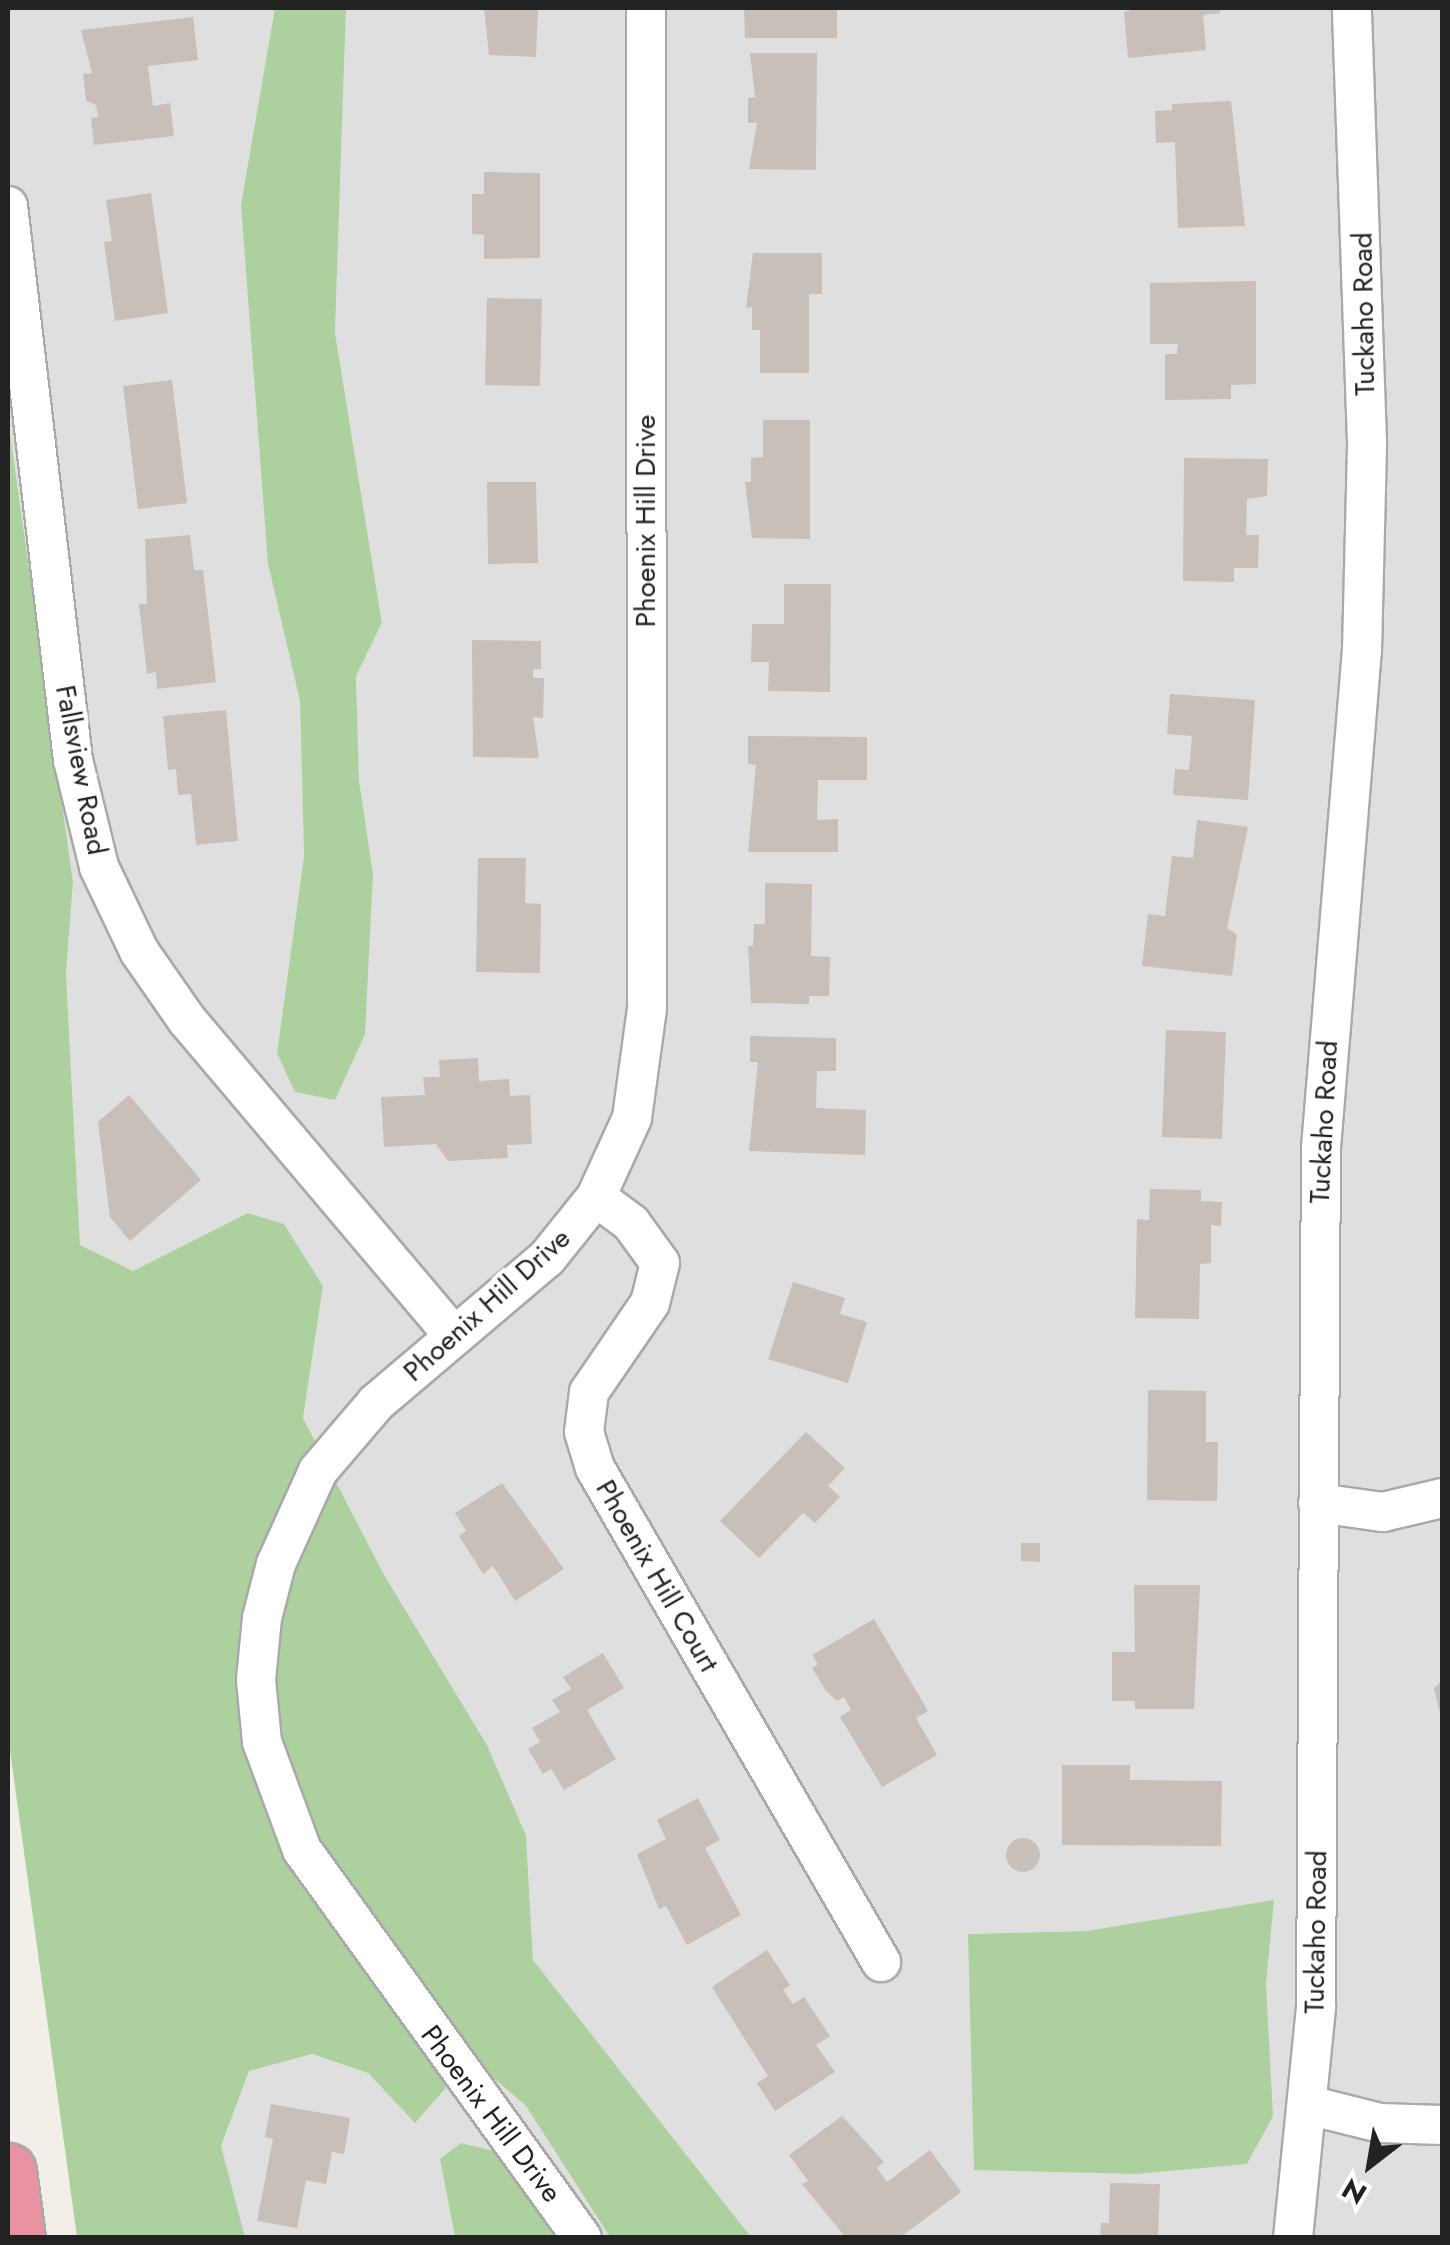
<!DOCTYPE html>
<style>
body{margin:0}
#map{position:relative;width:1450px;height:2245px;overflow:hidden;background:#f2efe9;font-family:Jost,sans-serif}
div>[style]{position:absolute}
.residential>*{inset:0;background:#e0dfdf}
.forest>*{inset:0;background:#add19e}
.building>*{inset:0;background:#c7bfb8}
.round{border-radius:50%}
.roads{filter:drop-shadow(2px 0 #a9a9a9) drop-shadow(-2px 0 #a9a9a9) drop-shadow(0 2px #a9a9a9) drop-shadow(0 -2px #a9a9a9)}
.minor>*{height:38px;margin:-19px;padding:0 19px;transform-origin:19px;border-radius:19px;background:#fff}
.motorway>*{height:55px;margin:-27.5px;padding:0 27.5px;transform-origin:27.5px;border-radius:27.5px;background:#e892a2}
span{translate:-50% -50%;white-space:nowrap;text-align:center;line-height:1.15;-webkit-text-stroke:8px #fff;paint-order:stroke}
.street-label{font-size:28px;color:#222}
.frame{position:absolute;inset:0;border:10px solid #222;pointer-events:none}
.north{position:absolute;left:1320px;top:2115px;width:100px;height:100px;-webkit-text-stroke:8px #fff;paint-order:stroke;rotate:211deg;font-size:28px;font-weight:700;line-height:40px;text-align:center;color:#222}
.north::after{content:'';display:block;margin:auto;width:35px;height:45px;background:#222;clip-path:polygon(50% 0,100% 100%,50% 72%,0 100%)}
</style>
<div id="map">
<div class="residential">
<div style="clip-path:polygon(evenodd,8px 8px,275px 8px,269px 49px,268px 564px,300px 700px,304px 856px,277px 1053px,373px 874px,359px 780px,356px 676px,382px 623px,335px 333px,346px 8px,1442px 8px,1442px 2237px,751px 2237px,533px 1960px,526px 1834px,487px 1745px,383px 1573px,303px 1418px,323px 1286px,284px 1224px,248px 1213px,133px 1271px,80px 1246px,66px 973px,73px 882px,8px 419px,8px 8px,1274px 1901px,1266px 1985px,968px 1934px,1087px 1931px,1274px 1901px)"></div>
<div style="clip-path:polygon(312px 2054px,368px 2073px,415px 2123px,470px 2059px,526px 2106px,610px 2237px,558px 2237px,499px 2152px,440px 2159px,455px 2237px,245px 2237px,221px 2146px,249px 2071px)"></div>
</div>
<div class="forest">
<div style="clip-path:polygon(275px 8px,346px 8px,335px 333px,382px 623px,356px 676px,359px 780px,373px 874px,365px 1034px,335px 1100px,295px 1092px,277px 1053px,304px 856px,300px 701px,268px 564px,241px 205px)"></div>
<div style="clip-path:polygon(8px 419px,73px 882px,66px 973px,80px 1245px,133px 1271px,248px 1213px,284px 1224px,323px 1286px,303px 1418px,383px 1573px,487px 1745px,526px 1835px,533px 1960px,751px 2237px,610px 2237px,526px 2106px,471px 2059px,415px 2123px,368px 2073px,312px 2054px,249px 2071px,221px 2146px,245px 2237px,77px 2237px,8px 1736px)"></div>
<div style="clip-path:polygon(1274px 1900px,1266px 1985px,1273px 2116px,1247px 2164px,1136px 2174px,974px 2170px,968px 1934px,1087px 1931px)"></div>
<div style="clip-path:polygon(461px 2143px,499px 2152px,558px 2237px,455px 2237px,440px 2159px)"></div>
</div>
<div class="building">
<div style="clip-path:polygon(484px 8px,538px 8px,536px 57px,489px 55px)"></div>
<div style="clip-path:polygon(837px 8px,837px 38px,745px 38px,744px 9px)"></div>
<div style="clip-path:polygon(1138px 8px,1220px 8px,1220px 13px,1203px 15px,1206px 50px,1128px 58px,1124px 12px)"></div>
<div style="clip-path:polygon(193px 17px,198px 60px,148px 66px,153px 106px,170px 103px,174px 136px,94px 145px,91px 118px,98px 117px,96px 105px,86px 101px,83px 74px,92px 73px,81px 30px)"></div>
<div style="clip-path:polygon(750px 53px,817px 53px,816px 170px,749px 169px,757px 123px,748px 123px,748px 98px,755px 97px)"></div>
<div style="clip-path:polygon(1231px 101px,1245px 226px,1178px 228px,1175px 142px,1156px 143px,1155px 111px,1172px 110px,1172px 104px)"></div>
<div style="clip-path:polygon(484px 172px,540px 173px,540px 258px,484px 259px,484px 235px,472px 234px,472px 194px,484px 194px)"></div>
<div style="clip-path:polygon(151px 193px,168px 313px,115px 321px,104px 242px,112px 241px,106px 200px)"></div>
<div style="clip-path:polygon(753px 253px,822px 253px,822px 294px,809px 294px,809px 373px,760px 373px,760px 330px,752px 330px,752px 307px,746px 308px)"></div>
<div style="clip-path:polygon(1256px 281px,1256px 384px,1231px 385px,1231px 399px,1165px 400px,1165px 354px,1177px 354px,1178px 344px,1150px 344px,1150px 283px)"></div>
<div style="clip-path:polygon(487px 298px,542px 299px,540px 386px,485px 385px)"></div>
<div style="clip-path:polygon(172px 380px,187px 503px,138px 509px,123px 386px)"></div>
<div style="clip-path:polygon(763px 420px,810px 420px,810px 539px,752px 538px,745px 482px,751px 482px,751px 458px,763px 457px)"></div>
<div style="clip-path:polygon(1184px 458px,1268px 459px,1267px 496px,1247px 499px,1246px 535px,1259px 535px,1258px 568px,1234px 568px,1234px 582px,1183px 581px)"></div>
<div style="clip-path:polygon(487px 482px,536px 482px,538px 563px,488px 564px)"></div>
<div style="clip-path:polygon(190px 535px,194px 570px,203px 570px,216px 682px,157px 689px,156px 672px,147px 674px,139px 604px,147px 604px,145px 539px)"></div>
<div style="clip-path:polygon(784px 584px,831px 584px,830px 692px,768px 691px,769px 662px,751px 662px,752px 624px,784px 624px)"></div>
<div style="clip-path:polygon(472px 640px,541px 641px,541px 669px,533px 669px,533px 678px,544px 678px,543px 718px,533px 717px,539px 758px,473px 757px)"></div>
<div style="clip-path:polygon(1170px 694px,1255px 700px,1248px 800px,1173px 795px,1175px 769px,1189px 770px,1192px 736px,1167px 734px)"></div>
<div style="clip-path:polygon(226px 710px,238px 841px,196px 845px,191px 794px,178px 795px,176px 769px,168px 770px,163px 716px)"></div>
<div style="clip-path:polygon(748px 736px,867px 737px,867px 780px,818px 780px,817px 820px,838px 819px,838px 852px,748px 852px,756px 765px,748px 764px)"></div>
<div style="clip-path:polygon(1197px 820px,1248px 827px,1227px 928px,1237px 935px,1232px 976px,1142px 966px,1148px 914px,1165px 916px,1172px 856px,1193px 858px)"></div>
<div style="clip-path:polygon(478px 858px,526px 858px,525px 903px,541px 904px,540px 973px,476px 972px)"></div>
<div style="clip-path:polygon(765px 883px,812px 884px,811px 956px,830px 957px,829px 996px,809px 996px,809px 1004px,751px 1003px,748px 946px,753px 946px,754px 924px,765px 924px)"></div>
<div style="clip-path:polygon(1166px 1030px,1226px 1032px,1222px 1139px,1162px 1137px)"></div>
<div style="clip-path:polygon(750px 1036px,836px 1038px,836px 1071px,817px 1071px,816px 1108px,866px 1110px,865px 1155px,749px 1151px,758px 1062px,750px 1062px)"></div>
<div style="clip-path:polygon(478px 1058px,479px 1081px,509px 1079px,510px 1096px,530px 1095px,532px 1144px,507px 1145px,508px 1158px,448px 1161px,436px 1144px,384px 1147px,381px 1097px,425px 1095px,423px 1077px,440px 1077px,439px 1060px)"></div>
<div style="clip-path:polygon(129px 1095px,201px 1180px,130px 1241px,110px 1217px,98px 1122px)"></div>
<div style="clip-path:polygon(1150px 1189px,1201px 1190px,1201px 1201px,1222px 1202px,1221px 1226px,1211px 1225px,1211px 1263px,1200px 1264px,1199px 1319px,1135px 1318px,1137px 1219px,1149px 1220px)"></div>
<div style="clip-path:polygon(793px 1282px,845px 1298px,840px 1314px,867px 1322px,848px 1383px,768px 1359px)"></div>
<div style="clip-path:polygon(1148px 1390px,1206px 1391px,1206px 1442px,1218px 1442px,1217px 1501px,1147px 1500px)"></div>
<div style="clip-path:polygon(806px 1432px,845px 1468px,828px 1486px,840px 1497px,815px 1523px,803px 1513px,759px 1558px,720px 1521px)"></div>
<div style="clip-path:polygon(502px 1483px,564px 1569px,515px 1601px,493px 1566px,483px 1574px,459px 1536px,466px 1531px,455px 1513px)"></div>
<div style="clip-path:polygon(1021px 1543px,1040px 1543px,1040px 1562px,1021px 1561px)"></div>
<div style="clip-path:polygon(1134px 1585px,1200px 1585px,1194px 1709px,1135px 1709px,1135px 1701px,1112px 1701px,1112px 1652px,1135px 1652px)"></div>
<div style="clip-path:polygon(874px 1619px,928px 1711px,916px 1718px,937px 1755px,882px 1787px,840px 1717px,851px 1710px,844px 1697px,837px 1701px,826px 1691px,812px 1668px,818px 1664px,812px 1655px)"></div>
<div style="clip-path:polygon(603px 1653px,624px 1688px,587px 1710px,616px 1759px,564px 1790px,551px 1769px,543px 1774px,528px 1749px,540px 1742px,532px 1728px,560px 1712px,552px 1700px,571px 1689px,563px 1677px)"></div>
<div style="clip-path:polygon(1442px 1681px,1442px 1717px,1441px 1717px,1434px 1688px)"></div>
<div style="clip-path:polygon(1062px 1765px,1130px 1765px,1130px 1780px,1222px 1781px,1221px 1846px,1062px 1845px)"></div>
<div style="clip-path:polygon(698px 1798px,720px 1840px,705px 1848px,741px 1915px,687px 1945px,666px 1906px,659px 1909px,637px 1854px,666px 1839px,657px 1820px)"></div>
<div class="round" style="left:1006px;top:1838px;width:34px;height:34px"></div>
<div style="clip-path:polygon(767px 1950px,790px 1985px,783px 1990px,793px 2004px,804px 1997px,830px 2036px,816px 2045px,835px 2072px,775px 2111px,757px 2083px,768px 2076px,712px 1987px)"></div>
<div style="clip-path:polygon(271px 2104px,350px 2118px,344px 2154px,332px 2152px,326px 2184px,306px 2180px,297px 2228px,257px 2221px,273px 2139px,265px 2137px)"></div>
<div style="clip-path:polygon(842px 2116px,884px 2162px,877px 2168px,887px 2182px,930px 2150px,961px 2192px,899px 2238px,846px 2238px,802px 2184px,808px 2181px,789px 2155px)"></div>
<div style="clip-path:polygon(1110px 2183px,1160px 2184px,1158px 2238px,1100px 2238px,1101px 2223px,1109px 2223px)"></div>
</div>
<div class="roads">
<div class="minor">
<div style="left:8px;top:206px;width:558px;rotate:83.31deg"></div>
<div style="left:73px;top:760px;width:110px;rotate:76.3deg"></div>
<div style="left:99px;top:867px;width:93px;rotate:64.5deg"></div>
<div style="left:139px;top:951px;width:84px;rotate:55.2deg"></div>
<div style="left:187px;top:1020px;width:414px;rotate:49.8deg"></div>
<div style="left:596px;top:1197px;width:44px;rotate:36.6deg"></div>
<div style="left:631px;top:1223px;width:49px;rotate:54.1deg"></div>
<div style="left:660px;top:1263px;width:41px;rotate:104deg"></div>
<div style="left:650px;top:1303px;width:108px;rotate:124.4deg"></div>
<div style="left:589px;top:1392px;width:40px;rotate:97.1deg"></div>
<div style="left:584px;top:1432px;width:38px;rotate:73deg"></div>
<div style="left:595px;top:1468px;width:571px;rotate:59.93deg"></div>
<div style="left:1318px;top:1503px;width:66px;rotate:7.9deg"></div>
<div style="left:1383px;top:1512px;width:61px;rotate:-13.3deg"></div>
<div style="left:1308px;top:2105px;width:74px;rotate:14deg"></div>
<div style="left:1380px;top:2123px;width:62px;rotate:1.8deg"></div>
<div style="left:582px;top:2238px;width:478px;rotate:-125.8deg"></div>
<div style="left:302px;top:1850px;width:115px;rotate:-110.3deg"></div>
<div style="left:262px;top:1742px;width:62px;rotate:-95.5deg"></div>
<div style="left:256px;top:1680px;width:62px;rotate:-84.5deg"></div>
<div style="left:262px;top:1618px;width:56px;rotate:-75.5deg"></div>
<div style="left:276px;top:1564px;width:102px;rotate:-65.7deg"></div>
<div style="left:318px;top:1471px;width:89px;rotate:-49.5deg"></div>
<div style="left:376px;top:1403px;width:224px;rotate:-40.3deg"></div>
<div style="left:547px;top:1258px;width:78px;rotate:-51.2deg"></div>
<div style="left:596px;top:1197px;width:87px;rotate:-65.5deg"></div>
<div style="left:632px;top:1118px;width:111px;rotate:-82.2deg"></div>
<div style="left:647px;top:1008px;width:1000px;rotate:-90.06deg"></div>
<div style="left:1293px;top:2238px;width:232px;rotate:-84.3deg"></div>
<div style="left:1316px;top:2007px;width:859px;rotate:-89.67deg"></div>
<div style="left:1321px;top:1148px;width:499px;rotate:-85.3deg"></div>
<div style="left:1362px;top:651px;width:209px;rotate:-88.6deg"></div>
<div style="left:1367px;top:442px;width:434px;rotate:-92deg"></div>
</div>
<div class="motorway">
<div style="left:8px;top:2171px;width:68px;rotate:82.3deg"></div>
</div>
</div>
<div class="street-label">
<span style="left:1364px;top:314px;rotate:-91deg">Tuckaho Road</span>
<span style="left:646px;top:521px;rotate:-90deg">Phoenix Hill Drive</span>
<span style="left:81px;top:770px;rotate:79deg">Fallsview Road</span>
<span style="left:1324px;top:1122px;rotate:-87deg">Tuckaho Road</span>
<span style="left:487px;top:1305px;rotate:-42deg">Phoenix Hill Drive</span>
<span style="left:657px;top:1576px;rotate:60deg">Phoenix Hill Court</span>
<span style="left:1316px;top:1932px;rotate:-89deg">Tuckaho Road</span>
<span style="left:491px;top:2114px;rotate:53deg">Phoenix Hill Drive</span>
</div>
<div class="frame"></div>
<div class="north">N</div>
</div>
